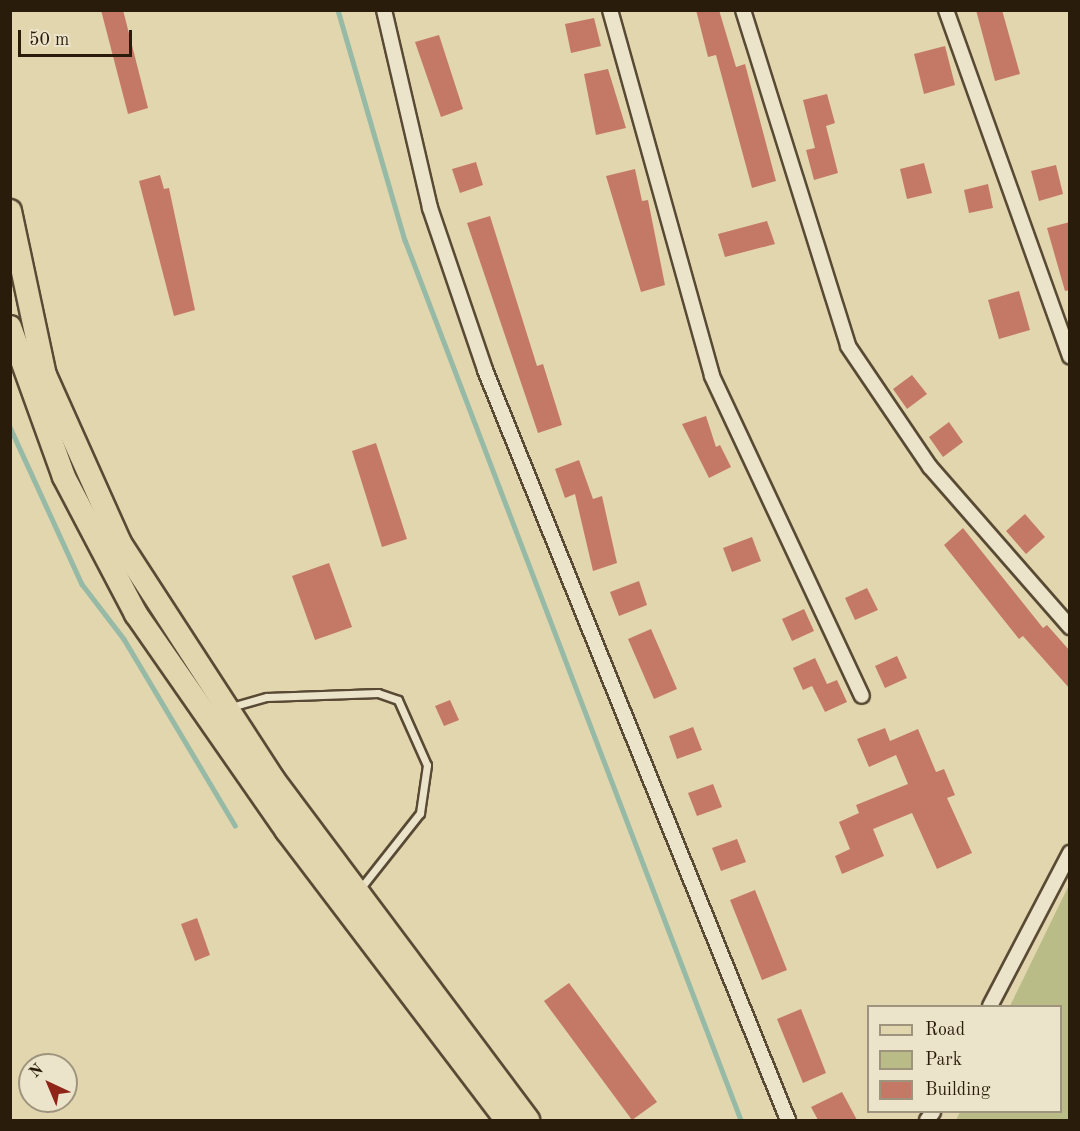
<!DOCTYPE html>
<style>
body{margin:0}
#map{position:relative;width:1080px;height:1131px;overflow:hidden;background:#e2d6ae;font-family:"Old Standard TT",serif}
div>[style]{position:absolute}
.green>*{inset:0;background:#b9bc86}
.stream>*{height:4.5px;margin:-2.25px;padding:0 2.25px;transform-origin:2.25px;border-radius:2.25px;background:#96baa6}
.building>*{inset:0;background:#c47967}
.roads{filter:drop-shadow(2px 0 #584a34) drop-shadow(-2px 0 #584a34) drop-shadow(0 2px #584a34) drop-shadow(0 -2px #584a34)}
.service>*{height:7px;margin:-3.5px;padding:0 3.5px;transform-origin:3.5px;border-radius:3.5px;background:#ece4ca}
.minor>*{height:14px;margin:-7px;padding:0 7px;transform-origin:7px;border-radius:7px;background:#ece4ca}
.primary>*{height:22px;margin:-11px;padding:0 11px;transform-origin:11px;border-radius:11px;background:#e2d6ae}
span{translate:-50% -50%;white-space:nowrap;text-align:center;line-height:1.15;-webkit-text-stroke:4.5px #ece4ca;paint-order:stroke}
.frame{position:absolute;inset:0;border:12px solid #2a1c0b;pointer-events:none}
.legend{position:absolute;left:867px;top:1005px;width:195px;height:108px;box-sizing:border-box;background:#ece4ca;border:2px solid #9e947e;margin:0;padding:8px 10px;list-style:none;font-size:18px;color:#2a1c0b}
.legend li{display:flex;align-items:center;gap:12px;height:30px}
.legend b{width:30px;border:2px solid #9e947e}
.north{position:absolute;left:18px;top:1053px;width:60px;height:60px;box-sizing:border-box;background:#ece4ca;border:2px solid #9e947e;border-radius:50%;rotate:316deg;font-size:16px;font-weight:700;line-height:24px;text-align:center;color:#2a1c0b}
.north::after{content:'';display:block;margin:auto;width:21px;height:27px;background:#8f2418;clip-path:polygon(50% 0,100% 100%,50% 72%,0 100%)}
.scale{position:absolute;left:18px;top:30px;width:114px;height:27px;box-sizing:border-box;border:3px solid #2a1c0b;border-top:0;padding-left:8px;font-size:18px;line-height:21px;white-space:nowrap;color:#2a1c0b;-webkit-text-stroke:4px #ece4ca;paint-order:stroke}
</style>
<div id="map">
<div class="green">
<div style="clip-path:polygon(1069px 885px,1069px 1120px,956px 1120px,960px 1112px,1060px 1112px,1060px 1006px,1010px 1006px)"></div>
</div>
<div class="stream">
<div style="left:338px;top:10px;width:240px;rotate:73.8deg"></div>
<div style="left:405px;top:240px;width:942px;rotate:69.1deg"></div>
<div style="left:10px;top:427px;width:173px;rotate:65.4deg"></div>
<div style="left:82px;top:584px;width:69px;rotate:52.6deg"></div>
<div style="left:124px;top:639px;width:217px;rotate:59.2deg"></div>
</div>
<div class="building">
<div style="clip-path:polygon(101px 10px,123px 10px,148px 108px,128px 114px)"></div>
<div style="clip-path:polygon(696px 10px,719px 10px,736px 67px,745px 64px,776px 181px,752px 188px,716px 55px,708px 57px)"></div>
<div style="clip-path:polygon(976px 10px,1002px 10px,1020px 74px,995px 81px)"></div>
<div style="clip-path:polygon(594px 18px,601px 46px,571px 53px,565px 24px)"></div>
<div style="clip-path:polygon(439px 35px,463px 109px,441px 117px,415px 42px)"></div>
<div style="clip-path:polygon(945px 46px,955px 85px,924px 94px,914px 54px)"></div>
<div style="clip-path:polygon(608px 69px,626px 128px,596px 135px,584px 74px)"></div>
<div style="clip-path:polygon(827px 94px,835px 123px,826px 126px,838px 173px,814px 180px,806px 150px,815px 148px,803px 100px)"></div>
<div style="clip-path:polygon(476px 162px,483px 185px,460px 193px,452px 169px)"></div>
<div style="clip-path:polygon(924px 163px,932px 193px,907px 199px,900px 169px)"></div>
<div style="clip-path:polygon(1056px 165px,1063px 194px,1039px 201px,1031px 171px)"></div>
<div style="clip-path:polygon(635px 169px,642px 201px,648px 200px,665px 285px,641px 292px,606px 176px)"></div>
<div style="clip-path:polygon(160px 175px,164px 189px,169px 188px,195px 310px,174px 316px,139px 181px)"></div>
<div style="clip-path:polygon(988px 184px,993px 208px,969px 213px,964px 190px)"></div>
<div style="clip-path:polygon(490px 216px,537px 366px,543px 364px,562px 425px,538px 433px,467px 223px)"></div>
<div style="clip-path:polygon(767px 221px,775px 244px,725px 257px,718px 234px)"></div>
<div style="clip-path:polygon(1070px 222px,1070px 290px,1065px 291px,1047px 228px)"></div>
<div style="clip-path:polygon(1019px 291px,1030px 330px,999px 339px,988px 300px)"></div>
<div style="clip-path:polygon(912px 375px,927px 394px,907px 409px,893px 389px)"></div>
<div style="clip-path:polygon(706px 416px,716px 447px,720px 445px,731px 467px,709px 478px,682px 424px)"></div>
<div style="clip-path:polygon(949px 422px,963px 442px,943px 457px,929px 437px)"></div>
<div style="clip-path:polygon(376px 443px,407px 539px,382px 547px,352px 451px)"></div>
<div style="clip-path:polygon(579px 460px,593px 499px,602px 496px,617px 563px,593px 571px,575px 494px,565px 498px,555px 469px)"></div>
<div style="clip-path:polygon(1025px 514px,1045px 537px,1026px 554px,1006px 531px)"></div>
<div style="clip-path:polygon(963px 528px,1043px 628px,1047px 625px,1070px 651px,1070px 689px,1023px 636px,1019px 639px,944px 545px)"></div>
<div style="clip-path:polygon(752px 537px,761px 561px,732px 572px,723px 548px)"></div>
<div style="clip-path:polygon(329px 563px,352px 627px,315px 640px,292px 576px)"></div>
<div style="clip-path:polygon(639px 581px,647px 605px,619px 616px,610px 592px)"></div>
<div style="clip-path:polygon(867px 588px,878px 610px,855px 620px,845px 598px)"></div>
<div style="clip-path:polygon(804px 609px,814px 631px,792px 641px,782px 619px)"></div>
<div style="clip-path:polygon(651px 629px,677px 689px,654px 699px,628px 639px)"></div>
<div style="clip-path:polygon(897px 656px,907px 678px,885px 688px,875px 666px)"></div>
<div style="clip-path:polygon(815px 658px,827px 684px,837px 680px,847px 702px,825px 712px,812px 686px,803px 690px,793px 668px)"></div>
<div style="clip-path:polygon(450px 700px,459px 720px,444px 726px,435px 706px)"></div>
<div style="clip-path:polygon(693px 727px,702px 750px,677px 759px,669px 736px)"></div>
<div style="clip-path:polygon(885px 728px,890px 741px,918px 729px,936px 772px,944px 769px,955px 795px,947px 798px,972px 853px,937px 869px,912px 813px,873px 829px,884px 856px,842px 874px,835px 856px,850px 849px,839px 822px,859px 813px,856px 805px,908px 784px,896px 755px,869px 767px,857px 739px)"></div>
<div style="clip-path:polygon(713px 784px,722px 807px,697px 816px,688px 793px)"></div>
<div style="clip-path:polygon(737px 839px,746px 862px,721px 871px,712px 848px)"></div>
<div style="clip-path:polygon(755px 890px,787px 970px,762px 980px,730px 900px)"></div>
<div style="clip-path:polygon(197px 918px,210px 955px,195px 961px,181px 924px)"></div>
<div style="clip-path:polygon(569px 983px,657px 1102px,632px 1120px,544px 1001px)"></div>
<div style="clip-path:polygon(801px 1009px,826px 1073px,803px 1083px,777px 1019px)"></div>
<div style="clip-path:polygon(842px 1092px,857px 1120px,818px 1120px,811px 1107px)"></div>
</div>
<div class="roads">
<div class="service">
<div style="left:231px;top:707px;width:37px;rotate:-16deg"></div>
<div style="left:267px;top:697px;width:111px;rotate:-2.1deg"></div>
<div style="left:378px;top:693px;width:21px;rotate:19deg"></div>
<div style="left:398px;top:700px;width:71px;rotate:66deg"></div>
<div style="left:427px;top:765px;width:49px;rotate:98.3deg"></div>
<div style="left:420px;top:813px;width:97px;rotate:128.3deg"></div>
</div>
<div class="minor">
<div style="left:384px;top:10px;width:203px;rotate:76.9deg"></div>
<div style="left:430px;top:208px;width:171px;rotate:71.2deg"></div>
<div style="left:485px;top:370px;width:809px;rotate:68deg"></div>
<div style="left:610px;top:10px;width:380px;rotate:74.4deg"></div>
<div style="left:712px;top:376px;width:353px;rotate:64.9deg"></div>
<div style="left:743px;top:10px;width:352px;rotate:72.6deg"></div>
<div style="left:848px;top:346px;width:146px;rotate:55.9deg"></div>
<div style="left:930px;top:467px;width:213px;rotate:48.8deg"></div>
<div style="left:946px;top:10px;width:368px;rotate:70.3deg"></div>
<div style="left:990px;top:1006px;width:173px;rotate:-62.4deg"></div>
<div style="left:927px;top:1120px;width:10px;rotate:-53deg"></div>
</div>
<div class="primary">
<div style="left:10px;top:211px;width:168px;rotate:78deg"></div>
<div style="left:45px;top:375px;width:184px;rotate:65.9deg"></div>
<div style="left:120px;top:543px;width:281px;rotate:57deg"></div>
<div style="left:273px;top:779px;width:426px;rotate:53.2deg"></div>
<div style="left:10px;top:327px;width:159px;rotate:70.2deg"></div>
<div style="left:64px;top:477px;width:155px;rotate:62.3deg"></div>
<div style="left:136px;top:614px;width:264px;rotate:55.2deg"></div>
<div style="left:287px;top:831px;width:363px;rotate:52.8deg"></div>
</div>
</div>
<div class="frame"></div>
<ul class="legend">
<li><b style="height:8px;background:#e2d6ae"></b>Road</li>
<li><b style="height:16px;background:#b9bc86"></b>Park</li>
<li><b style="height:16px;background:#c47967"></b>Building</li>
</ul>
<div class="north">N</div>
<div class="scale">50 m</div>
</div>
